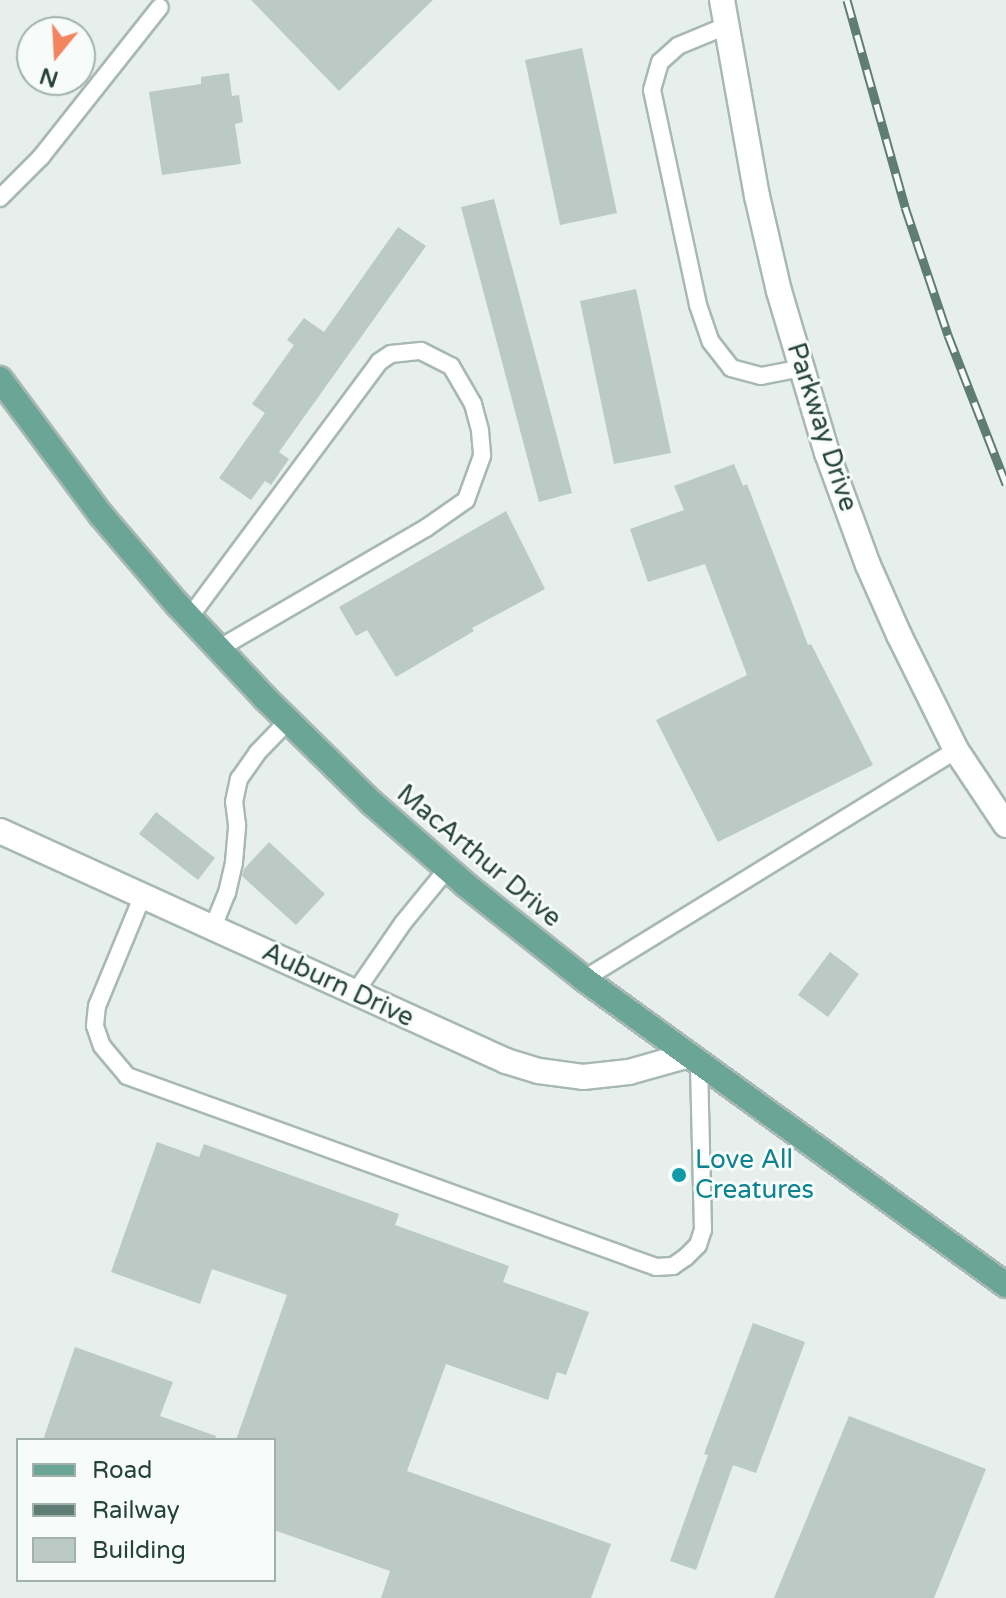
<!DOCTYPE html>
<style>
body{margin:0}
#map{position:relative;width:1006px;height:1598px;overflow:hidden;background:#e6efeb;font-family:"Varela Round",sans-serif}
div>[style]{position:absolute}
.building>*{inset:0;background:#bbcac4}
.roads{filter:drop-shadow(2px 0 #a8b8b2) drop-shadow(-2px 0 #a8b8b2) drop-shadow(0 2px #a8b8b2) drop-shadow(0 -2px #a8b8b2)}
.lane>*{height:16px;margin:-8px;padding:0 8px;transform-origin:8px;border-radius:8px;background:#fff}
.street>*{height:24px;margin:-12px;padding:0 12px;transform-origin:12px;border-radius:12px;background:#fff}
.secondary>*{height:24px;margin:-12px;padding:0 12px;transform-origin:12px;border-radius:12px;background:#fff}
.primary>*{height:24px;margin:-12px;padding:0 12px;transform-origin:12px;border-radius:12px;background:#6aa596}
.rail>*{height:9px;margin-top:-4.5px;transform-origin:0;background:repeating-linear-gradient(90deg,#f7fbf9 0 18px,#5f7d75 0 36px);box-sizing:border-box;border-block:2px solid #5f7d75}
.dots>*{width:22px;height:22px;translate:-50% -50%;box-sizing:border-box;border:4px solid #f7fbf9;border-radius:50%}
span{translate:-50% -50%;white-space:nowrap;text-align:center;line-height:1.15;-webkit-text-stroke:6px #f7fbf9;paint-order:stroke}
.street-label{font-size:26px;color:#24423a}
.culture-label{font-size:26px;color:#0d838f}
.left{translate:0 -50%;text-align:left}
.legend{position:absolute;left:16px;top:1438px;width:260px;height:144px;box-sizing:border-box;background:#f7fbf9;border:2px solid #a3b1ad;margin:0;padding:10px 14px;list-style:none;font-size:24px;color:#24423a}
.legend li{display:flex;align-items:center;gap:16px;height:40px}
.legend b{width:40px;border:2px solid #a3b1ad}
.north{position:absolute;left:16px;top:16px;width:80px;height:80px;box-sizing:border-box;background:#f7fbf9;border:2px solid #a3b1ad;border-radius:50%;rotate:198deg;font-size:22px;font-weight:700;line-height:32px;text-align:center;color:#24423a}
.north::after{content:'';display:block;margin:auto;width:28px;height:36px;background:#f4845f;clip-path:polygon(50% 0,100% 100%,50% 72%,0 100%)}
</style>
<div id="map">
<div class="building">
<div style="clip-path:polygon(251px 0,433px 0,339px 91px)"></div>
<div style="clip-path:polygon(582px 48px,617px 213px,560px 225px,525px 60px)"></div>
<div style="clip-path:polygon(229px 73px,232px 96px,239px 95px,243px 122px,235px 124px,241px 164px,162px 175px,149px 92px,201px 84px,201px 77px)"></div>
<div style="clip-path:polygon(494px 199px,572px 493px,539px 502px,461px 207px)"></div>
<div style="clip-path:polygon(398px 227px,426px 246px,279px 452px,289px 459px,271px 485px,265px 481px,251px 500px,219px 478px,265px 413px,252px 404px,294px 345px,287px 340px,304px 318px,324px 332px)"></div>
<div style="clip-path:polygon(636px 289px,671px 453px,614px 464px,580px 301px)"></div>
<div style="clip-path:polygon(734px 464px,743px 486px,747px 484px,808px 645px,811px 644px,873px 765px,718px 842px,656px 720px,747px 675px,705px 564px,648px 582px,630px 529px,684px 510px,674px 486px)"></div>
<div style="clip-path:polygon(506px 511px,545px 589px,472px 628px,474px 631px,396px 677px,367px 630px,356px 636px,339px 607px)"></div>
<div style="clip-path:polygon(156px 812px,215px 858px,198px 880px,139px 834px)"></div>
<div style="clip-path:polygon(269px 842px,325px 894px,296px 925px,242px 876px,244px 869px)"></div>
<div style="clip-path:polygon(830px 952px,859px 974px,828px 1017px,798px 995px)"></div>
<div style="clip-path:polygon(157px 1142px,199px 1157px,204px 1144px,399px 1214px,395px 1225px,509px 1266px,503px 1282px,589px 1312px,566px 1375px,557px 1372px,548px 1400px,446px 1364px,407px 1471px,611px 1544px,591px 1598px,381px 1598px,390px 1571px,274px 1530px,274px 1440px,236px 1440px,287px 1295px,212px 1269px,200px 1304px,111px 1272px)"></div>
<div style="clip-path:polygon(753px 1323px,805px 1342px,756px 1473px,733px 1465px,696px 1570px,670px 1561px,708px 1455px,704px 1454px)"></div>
<div style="clip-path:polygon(75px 1347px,173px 1382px,160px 1416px,216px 1436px,215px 1440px,43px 1440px)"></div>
<div style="clip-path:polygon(849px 1416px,986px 1469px,934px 1598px,774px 1598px)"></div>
</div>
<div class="roads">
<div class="lane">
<div style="left:726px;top:26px;width:52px;rotate:157.4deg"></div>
<div style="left:678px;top:46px;width:24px;rotate:138deg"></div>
<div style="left:660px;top:62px;width:29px;rotate:106deg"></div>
<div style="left:652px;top:90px;width:220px;rotate:77.9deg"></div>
<div style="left:698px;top:305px;width:39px;rotate:71deg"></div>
<div style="left:711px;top:342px;width:33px;rotate:52deg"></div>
<div style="left:731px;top:368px;width:31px;rotate:15deg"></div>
<div style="left:761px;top:376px;width:42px;rotate:-11deg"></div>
<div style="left:0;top:198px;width:58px;rotate:-45deg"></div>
<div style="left:41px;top:157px;width:191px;rotate:-51.6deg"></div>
<div style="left:189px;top:618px;width:319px;rotate:-53.4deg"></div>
<div style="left:379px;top:362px;width:14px;rotate:-34deg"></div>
<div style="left:391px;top:354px;width:30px;rotate:-6deg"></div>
<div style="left:421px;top:351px;width:34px;rotate:27deg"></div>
<div style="left:451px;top:366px;width:44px;rotate:59.9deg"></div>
<div style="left:473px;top:404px;width:28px;rotate:75deg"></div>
<div style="left:480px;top:431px;width:25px;rotate:85deg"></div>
<div style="left:482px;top:456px;width:47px;rotate:110deg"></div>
<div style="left:466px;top:500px;width:49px;rotate:145deg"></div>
<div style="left:426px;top:528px;width:241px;rotate:149.8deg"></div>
<div style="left:143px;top:895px;width:120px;rotate:112.5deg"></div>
<div style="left:97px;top:1006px;width:20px;rotate:96deg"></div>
<div style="left:95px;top:1026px;width:21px;rotate:71deg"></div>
<div style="left:102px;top:1046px;width:39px;rotate:50deg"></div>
<div style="left:127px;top:1076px;width:562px;rotate:19.85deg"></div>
<div style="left:656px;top:1267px;width:17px;rotate:-3deg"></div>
<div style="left:673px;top:1266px;width:16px;rotate:-35deg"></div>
<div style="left:686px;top:1257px;width:17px;rotate:-45deg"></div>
<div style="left:698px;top:1245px;width:16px;rotate:-72deg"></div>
<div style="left:703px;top:1230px;width:167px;rotate:-91.4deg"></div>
<div style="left:213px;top:927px;width:37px;rotate:-68deg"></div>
<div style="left:227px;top:893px;width:32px;rotate:-77deg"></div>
<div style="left:234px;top:862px;width:37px;rotate:-85deg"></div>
<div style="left:237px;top:825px;width:23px;rotate:-97deg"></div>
<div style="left:234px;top:802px;width:24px;rotate:-78deg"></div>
<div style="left:239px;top:779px;width:32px;rotate:-55deg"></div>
<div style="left:257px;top:753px;width:45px;rotate:-45.9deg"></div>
<div style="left:584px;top:979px;width:437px;rotate:-31.6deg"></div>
<div style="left:354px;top:994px;width:86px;rotate:-55.4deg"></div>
<div style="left:403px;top:923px;width:71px;rotate:-50.7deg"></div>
</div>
<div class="street">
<div style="left:0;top:831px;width:556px;rotate:24.44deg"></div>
<div style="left:506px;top:1061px;width:34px;rotate:17deg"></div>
<div style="left:539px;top:1071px;width:44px;rotate:7.8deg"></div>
<div style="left:583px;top:1077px;width:46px;rotate:-6.2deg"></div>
<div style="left:629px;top:1072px;width:62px;rotate:-15.8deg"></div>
</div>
<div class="secondary">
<div style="left:722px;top:0;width:199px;rotate:79.9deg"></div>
<div style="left:757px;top:196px;width:98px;rotate:77deg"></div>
<div style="left:779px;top:291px;width:169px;rotate:73.5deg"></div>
<div style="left:827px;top:453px;width:119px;rotate:69.9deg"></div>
<div style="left:868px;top:565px;width:77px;rotate:66.1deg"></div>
<div style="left:899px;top:635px;width:128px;rotate:63.6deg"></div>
<div style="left:956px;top:750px;width:90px;rotate:56.3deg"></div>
</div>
<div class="primary">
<div style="left:0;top:379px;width:169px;rotate:53.4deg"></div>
<div style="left:101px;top:515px;width:118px;rotate:49.5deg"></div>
<div style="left:178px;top:605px;width:127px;rotate:46.9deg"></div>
<div style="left:265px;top:698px;width:150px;rotate:44.5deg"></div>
<div style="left:372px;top:803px;width:125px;rotate:41.1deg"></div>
<div style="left:466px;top:885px;width:151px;rotate:38.5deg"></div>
<div style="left:584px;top:979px;width:521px;rotate:35.95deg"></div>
</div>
</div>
<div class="rail">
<div style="left:847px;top:0;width:215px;rotate:74.3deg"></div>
<div style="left:905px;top:207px;width:135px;rotate:71.4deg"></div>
<div style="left:948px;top:335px;width:160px;rotate:68.7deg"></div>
</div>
<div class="dots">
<div style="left:679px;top:1175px;background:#0f9aa8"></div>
</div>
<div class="street-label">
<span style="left:822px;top:427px;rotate:72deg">Parkway Drive</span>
<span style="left:479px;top:856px;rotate:40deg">MacArthur Drive</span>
<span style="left:338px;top:985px;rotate:25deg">Auburn Drive</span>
</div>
<div class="culture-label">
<span class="left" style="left:695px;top:1175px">Love All<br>Creatures</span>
</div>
<ul class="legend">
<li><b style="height:10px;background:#6aa596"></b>Road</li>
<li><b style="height:10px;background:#5f7d75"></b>Railway</li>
<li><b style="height:22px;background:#bbcac4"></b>Building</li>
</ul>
<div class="north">N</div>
</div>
